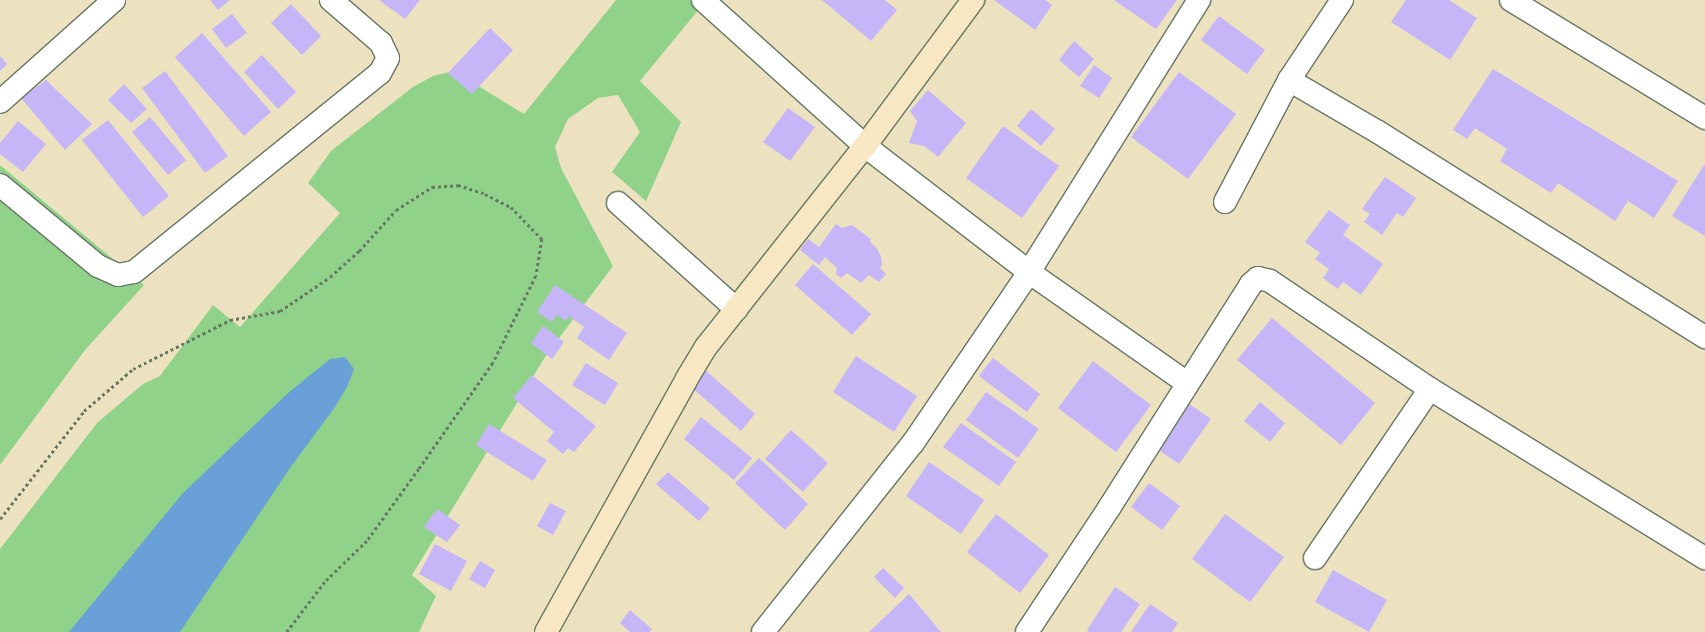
<!DOCTYPE html>
<style>
body{margin:0}
#map{position:relative;width:1705px;height:632px;overflow:hidden;background:#ece2c0;font-family:Mali,sans-serif}
div>[style]{position:absolute}
.green>*{inset:0;background:#91d28a}
.water>*{inset:0;background:#69a0d7}
.building>*{inset:0;background:#c6b6f8}
.path>*{height:2.5px;margin-top:-1.25px;transform-origin:0;background:repeating-linear-gradient(90deg,#677765 0 3px,transparent 0 6px)}
.roads{filter:drop-shadow(1px 0 #677765) drop-shadow(-1px 0 #677765) drop-shadow(0 1px #677765) drop-shadow(0 -1px #677765)}
.street>*{height:22px;margin:-11px;padding:0 11px;transform-origin:11px;border-radius:11px;background:#fff}
.secondary>*{height:22px;margin:-11px;padding:0 11px;transform-origin:11px;border-radius:11px;background:#f7e8c3}
span{translate:-50% -50%;white-space:nowrap;text-align:center;line-height:1.15;-webkit-text-stroke:3px #fcf5e5;paint-order:stroke}
</style>
<div id="map">
<div class="green">
<div style="clip-path:polygon(616px 0,699px 0,704px 3px,640px 81px,681px 122px,646px 201px,612px 172px,640px 132px,618px 95px,598px 98px,568px 119px,555px 147px,561px 168px,613px 266px,545px 357px,412px 575px,436px 596px,419px 632px,0 632px,0 549px,97px 423px,143px 384px,160px 376px,213px 305px,240px 327px,340px 213px,308px 183px,331px 151px,413px 87px,433px 76px,454px 71px,524px 114px)"></div>
<div style="clip-path:polygon(0 165px,144px 285px,85px 350px,0 465px)"></div>
</div>
<div class="water">
<div style="clip-path:polygon(345px 357px,354px 369px,347px 387px,335px 407px,290px 468px,180px 632px,69px 632px,182px 494px,288px 393px,330px 359px)"></div>
</div>
<div class="building">
<div style="clip-path:polygon(210px 0,230px 0,218px 10px)"></div>
<div style="clip-path:polygon(379px 0,420px 0,405px 19px)"></div>
<div style="clip-path:polygon(822px 0,885px 0,897px 10px,871px 41px)"></div>
<div style="clip-path:polygon(994px 0,1045px 0,1052px 5px,1035px 30px)"></div>
<div style="clip-path:polygon(1114px 0,1177px 0,1156px 29px)"></div>
<div style="clip-path:polygon(1406px 0,1449px 0,1477px 18px,1450px 60px,1391px 22px)"></div>
<div style="clip-path:polygon(291px 4px,321px 36px,302px 55px,271px 23px)"></div>
<div style="clip-path:polygon(232px 14px,247px 33px,226px 48px,212px 29px)"></div>
<div style="clip-path:polygon(1219px 16px,1265px 50px,1247px 74px,1201px 40px)"></div>
<div style="clip-path:polygon(490px 28px,513px 50px,472px 94px,448px 73px)"></div>
<div style="clip-path:polygon(202px 33px,271px 112px,244px 136px,175px 57px)"></div>
<div style="clip-path:polygon(1074px 41px,1094px 59px,1079px 77px,1059px 60px)"></div>
<div style="clip-path:polygon(262px 55px,296px 92px,278px 109px,244px 72px)"></div>
<div style="clip-path:polygon(0 56px,7px 64px,0 71px)"></div>
<div style="clip-path:polygon(1094px 65px,1112px 78px,1099px 98px,1080px 86px)"></div>
<div style="clip-path:polygon(1493px 69px,1678px 181px,1654px 218px,1628px 201px,1615px 221px,1558px 183px,1551px 193px,1500px 161px,1507px 149px,1475px 128px,1467px 139px,1453px 130px)"></div>
<div style="clip-path:polygon(165px 71px,228px 156px,205px 173px,142px 88px)"></div>
<div style="clip-path:polygon(1179px 72px,1236px 114px,1188px 179px,1131px 137px)"></div>
<div style="clip-path:polygon(46px 80px,92px 124px,65px 150px,21px 98px)"></div>
<div style="clip-path:polygon(124px 84px,147px 109px,131px 123px,108px 100px)"></div>
<div style="clip-path:polygon(928px 90px,966px 123px,938px 157px,924px 146px,909px 143px,917px 121px,910px 111px)"></div>
<div style="clip-path:polygon(788px 108px,815px 127px,790px 161px,763px 142px)"></div>
<div style="clip-path:polygon(1031px 109px,1055px 129px,1041px 146px,1017px 126px)"></div>
<div style="clip-path:polygon(150px 117px,186px 160px,168px 175px,132px 132px)"></div>
<div style="clip-path:polygon(108px 120px,169px 196px,143px 217px,82px 140px)"></div>
<div style="clip-path:polygon(18px 121px,46px 144px,23px 172px,0 154px,0 143px)"></div>
<div style="clip-path:polygon(1003px 126px,1059px 166px,1022px 218px,966px 178px)"></div>
<div style="clip-path:polygon(1704px 165px,1705px 166px,1705px 236px,1672px 216px)"></div>
<div style="clip-path:polygon(1385px 177px,1416px 198px,1403px 217px,1397px 213px,1382px 235px,1364px 222px,1370px 214px,1362px 209px)"></div>
<div style="clip-path:polygon(1329px 210px,1350px 225px,1343px 235px,1383px 264px,1361px 295px,1343px 282px,1338px 289px,1323px 278px,1329px 269px,1315px 259px,1320px 253px,1305px 242px)"></div>
<div style="clip-path:polygon(836px 224px,842px 228px,852px 225px,871px 239px,870px 242px,876px 247px,881px 256px,882px 265px,880px 268px,886px 274px,879px 282px,869px 275px,861px 283px,847px 273px,841px 278px,836px 274px,837px 268px,825px 257px,819px 265px,800px 250px,808px 239px,819px 247px)"></div>
<div style="clip-path:polygon(813px 264px,871px 314px,852px 335px,795px 285px)"></div>
<div style="clip-path:polygon(555px 285px,627px 333px,609px 360px,577px 338px,584px 327px,569px 316px,566px 321px,557px 315px,552px 322px,537px 312px)"></div>
<div style="clip-path:polygon(1272px 318px,1375px 403px,1341px 445px,1237px 360px)"></div>
<div style="clip-path:polygon(543px 326px,564px 342px,552px 359px,531px 343px)"></div>
<div style="clip-path:polygon(856px 356px,917px 396px,894px 432px,833px 392px)"></div>
<div style="clip-path:polygon(993px 358px,1040px 394px,1027px 412px,979px 376px)"></div>
<div style="clip-path:polygon(1093px 361px,1151px 405px,1116px 452px,1058px 408px)"></div>
<div style="clip-path:polygon(586px 363px,618px 383px,605px 405px,572px 385px)"></div>
<div style="clip-path:polygon(704px 369px,755px 414px,741px 431px,689px 385px)"></div>
<div style="clip-path:polygon(532px 375px,596px 426px,574px 452px,568px 448px,563px 454px,547px 441px,554px 432px,513px 398px)"></div>
<div style="clip-path:polygon(986px 392px,1039px 429px,1018px 458px,966px 420px)"></div>
<div style="clip-path:polygon(1185px 401px,1211px 419px,1179px 464px,1153px 446px)"></div>
<div style="clip-path:polygon(1260px 402px,1285px 423px,1270px 442px,1244px 421px)"></div>
<div style="clip-path:polygon(701px 417px,752px 458px,734px 480px,684px 439px)"></div>
<div style="clip-path:polygon(961px 423px,1016px 462px,999px 486px,943px 447px)"></div>
<div style="clip-path:polygon(489px 424px,547px 460px,533px 481px,476px 445px)"></div>
<div style="clip-path:polygon(791px 430px,828px 463px,803px 492px,765px 459px)"></div>
<div style="clip-path:polygon(759px 458px,808px 504px,785px 530px,735px 483px)"></div>
<div style="clip-path:polygon(929px 462px,984px 500px,961px 534px,906px 496px)"></div>
<div style="clip-path:polygon(668px 472px,710px 508px,699px 521px,656px 484px)"></div>
<div style="clip-path:polygon(1149px 483px,1180px 506px,1162px 530px,1131px 507px)"></div>
<div style="clip-path:polygon(550px 503px,566px 511px,553px 535px,537px 526px)"></div>
<div style="clip-path:polygon(437px 509px,460px 525px,447px 542px,424px 527px)"></div>
<div style="clip-path:polygon(996px 514px,1049px 555px,1020px 593px,967px 552px)"></div>
<div style="clip-path:polygon(1225px 514px,1284px 557px,1250px 602px,1192px 559px)"></div>
<div style="clip-path:polygon(435px 544px,467px 561px,451px 591px,419px 574px)"></div>
<div style="clip-path:polygon(480px 561px,495px 570px,485px 588px,469px 579px)"></div>
<div style="clip-path:polygon(883px 568px,904px 588px,895px 598px,874px 577px)"></div>
<div style="clip-path:polygon(1333px 570px,1387px 600px,1369px 632px,1315px 602px)"></div>
<div style="clip-path:polygon(1115px 587px,1140px 604px,1121px 632px,1089px 632px,1087px 630px)"></div>
<div style="clip-path:polygon(909px 594px,941px 632px,869px 632px)"></div>
<div style="clip-path:polygon(1150px 604px,1178px 623px,1172px 632px,1131px 632px)"></div>
<div style="clip-path:polygon(630px 610px,652px 629px,650px 632px,630px 632px,620px 623px)"></div>
</div>
<div class="path">
<div style="left:0;top:519px;width:137px;rotate:-52.1deg"></div>
<div style="left:84px;top:411px;width:65px;rotate:-40.6deg"></div>
<div style="left:133px;top:369px;width:109px;rotate:-26.8deg"></div>
<div style="left:230px;top:320px;width:51px;rotate:-10.2deg"></div>
<div style="left:280px;top:311px;width:60px;rotate:-34.2deg"></div>
<div style="left:330px;top:277px;width:39px;rotate:-42deg"></div>
<div style="left:359px;top:251px;width:55px;rotate:-47.9deg"></div>
<div style="left:396px;top:210px;width:43px;rotate:-32.6deg"></div>
<div style="left:432px;top:187px;width:26px;rotate:-4deg"></div>
<div style="left:458px;top:185px;width:28px;rotate:18deg"></div>
<div style="left:485px;top:194px;width:29px;rotate:27deg"></div>
<div style="left:511px;top:207px;width:45px;rotate:45.9deg"></div>
<div style="left:542px;top:239px;width:37px;rotate:99deg"></div>
<div style="left:536px;top:276px;width:97px;rotate:116.3deg"></div>
<div style="left:493px;top:363px;width:129px;rotate:124.9deg"></div>
<div style="left:419px;top:469px;width:89px;rotate:125.8deg"></div>
<div style="left:367px;top:541px;width:59px;rotate:135.7deg"></div>
<div style="left:325px;top:582px;width:63px;rotate:127.2deg"></div>
</div>
<div class="roads">
<div class="street">
<div style="left:703px;top:0;width:218px;rotate:42deg"></div>
<div style="left:865px;top:146px;width:207px;rotate:37.5deg"></div>
<div style="left:1029px;top:272px;width:193px;rotate:35.1deg"></div>
<div style="left:1511px;top:0;width:227px;rotate:31.3deg"></div>
<div style="left:1289px;top:80px;width:103px;rotate:30.3deg"></div>
<div style="left:1378px;top:132px;width:386px;rotate:32.1deg"></div>
<div style="left:0;top:102px;width:153px;rotate:-41.8deg"></div>
<div style="left:0;top:185px;width:127px;rotate:39.6deg"></div>
<div style="left:98px;top:266px;width:22px;rotate:24deg"></div>
<div style="left:118px;top:275px;width:16px;rotate:-11deg"></div>
<div style="left:134px;top:272px;width:316px;rotate:-39deg"></div>
<div style="left:380px;top:73px;width:17px;rotate:-62deg"></div>
<div style="left:388px;top:58px;width:17px;rotate:-115deg"></div>
<div style="left:381px;top:43px;width:66px;rotate:-139.3deg"></div>
<div style="left:1225px;top:202px;width:138px;rotate:-62.3deg"></div>
<div style="left:1289px;top:80px;width:96px;rotate:-56.5deg"></div>
<div style="left:618px;top:203px;width:159px;rotate:41.9deg"></div>
<div style="left:1315px;top:558px;width:204px;rotate:-55.8deg"></div>
<div style="left:763px;top:632px;width:241px;rotate:-51.6deg"></div>
<div style="left:913px;top:443px;width:207px;rotate:-55.8deg"></div>
<div style="left:1029px;top:272px;width:321px;rotate:-58deg"></div>
<div style="left:1027px;top:632px;width:149px;rotate:-56.5deg"></div>
<div style="left:1109px;top:508px;width:265px;rotate:-57.6deg"></div>
<div style="left:1251px;top:284px;width:9px;rotate:-41deg"></div>
<div style="left:1258px;top:278px;width:12px;rotate:14deg"></div>
<div style="left:1270px;top:281px;width:193px;rotate:34deg"></div>
<div style="left:1430px;top:389px;width:323px;rotate:31.6deg"></div>
</div>
<div class="secondary">
<div style="left:546px;top:632px;width:288px;rotate:-60.9deg"></div>
<div style="left:686px;top:380px;width:39px;rotate:-59deg"></div>
<div style="left:706px;top:347px;width:256px;rotate:-51.7deg"></div>
<div style="left:865px;top:146px;width:182px;rotate:-53.5deg"></div>
</div>
</div>
</div>
